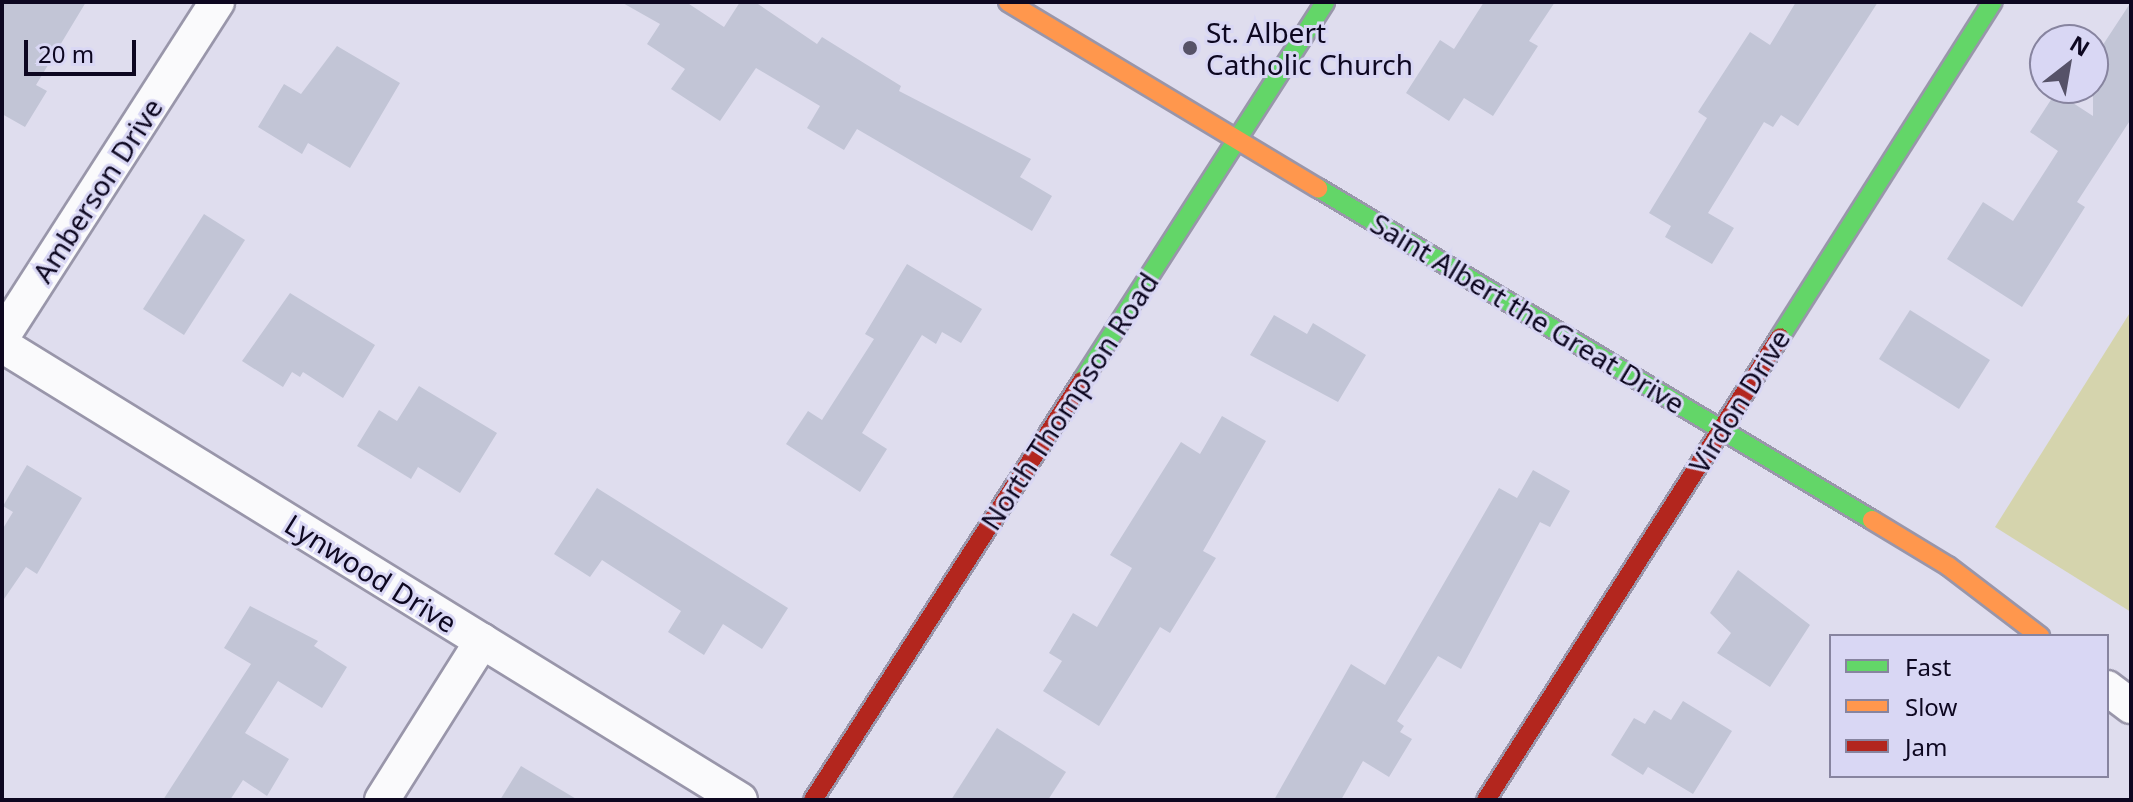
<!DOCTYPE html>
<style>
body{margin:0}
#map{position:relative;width:2133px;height:802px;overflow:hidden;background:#dfddee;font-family:"Noto Sans",sans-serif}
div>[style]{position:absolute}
.green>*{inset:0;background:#d5d4ad}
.building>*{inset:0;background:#c2c5d6}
.roads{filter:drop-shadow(2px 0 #9996aa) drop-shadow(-2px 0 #9996aa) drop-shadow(0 2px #9996aa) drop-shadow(0 -2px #9996aa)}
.street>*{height:34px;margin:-17px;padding:0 17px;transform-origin:17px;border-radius:17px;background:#fafafc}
.fast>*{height:18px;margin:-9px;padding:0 9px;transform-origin:9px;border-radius:9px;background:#63d668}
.slow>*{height:18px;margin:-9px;padding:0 9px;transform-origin:9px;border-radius:9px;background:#ff974d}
.jam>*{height:18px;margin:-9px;padding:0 9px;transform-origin:9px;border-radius:9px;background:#b3261e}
.dots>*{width:22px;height:22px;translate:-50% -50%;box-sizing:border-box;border:4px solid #d9d7f4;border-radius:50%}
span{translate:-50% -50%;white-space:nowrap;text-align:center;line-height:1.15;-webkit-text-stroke:6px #d9d7f4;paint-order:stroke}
.poi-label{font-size:28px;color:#0d0720}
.left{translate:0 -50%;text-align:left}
.street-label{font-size:28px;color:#0d0720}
.frame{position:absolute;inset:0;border:4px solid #0d0720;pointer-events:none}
.legend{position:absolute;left:1829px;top:634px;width:280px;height:144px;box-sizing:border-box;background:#d9d7f4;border:2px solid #87849f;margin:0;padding:10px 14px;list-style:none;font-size:24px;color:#0d0720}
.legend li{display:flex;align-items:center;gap:16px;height:40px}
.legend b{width:40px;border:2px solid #87849f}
.north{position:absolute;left:2029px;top:24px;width:80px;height:80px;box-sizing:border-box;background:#d9d7f4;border:2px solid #87849f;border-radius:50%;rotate:31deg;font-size:22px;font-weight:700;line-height:32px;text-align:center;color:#0d0720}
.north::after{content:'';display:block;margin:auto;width:28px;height:36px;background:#565268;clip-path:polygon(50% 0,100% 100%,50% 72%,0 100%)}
.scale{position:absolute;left:24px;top:40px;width:112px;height:36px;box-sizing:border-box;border:4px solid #0d0720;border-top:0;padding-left:10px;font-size:24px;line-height:28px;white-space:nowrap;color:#0d0720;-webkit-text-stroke:6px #d9d7f4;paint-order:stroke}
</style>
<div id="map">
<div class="green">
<div style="clip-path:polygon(2131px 311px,2131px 612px,1995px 527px)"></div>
</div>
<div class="building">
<div style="clip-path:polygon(2px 2px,86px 2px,36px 85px,47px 91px,25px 127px,2px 114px)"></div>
<div style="clip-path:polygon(621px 2px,686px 2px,724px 27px,740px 2px,755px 2px,817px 44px,822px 37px,901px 86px,899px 91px,1031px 159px,1020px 177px,1052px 196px,1032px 231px,857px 129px,844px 150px,807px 128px,820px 106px,756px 68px,720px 121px,671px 89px,685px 69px,647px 44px,660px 24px)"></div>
<div style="clip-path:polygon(1484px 2px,1555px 2px,1529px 41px,1538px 46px,1493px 116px,1464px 98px,1449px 121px,1406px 93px,1440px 40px,1454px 49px)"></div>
<div style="clip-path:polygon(1796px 2px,1878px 2px,1798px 126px,1781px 115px,1773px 127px,1764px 122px,1708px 213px,1734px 228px,1712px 264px,1665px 237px,1671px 226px,1649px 213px,1707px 118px,1698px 112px,1750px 32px,1770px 45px)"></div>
<div style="clip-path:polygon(2131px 2px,2131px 119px,2077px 202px,2085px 207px,2022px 307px,1947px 259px,1983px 202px,2013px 221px,2058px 151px,2030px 132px,2056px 92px,2093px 116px,2093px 60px)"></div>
<div style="clip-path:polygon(337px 46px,400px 83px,350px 168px,308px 143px,302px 154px,258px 127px,284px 84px,301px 94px)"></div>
<div style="clip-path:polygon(204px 214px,245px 240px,184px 335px,143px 309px)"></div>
<div style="clip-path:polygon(907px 264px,982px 309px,961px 343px,942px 332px,936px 344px,922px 335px,862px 433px,887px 449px,860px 492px,786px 444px,808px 411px,822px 420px,874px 339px,865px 334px)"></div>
<div style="clip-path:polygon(290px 293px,375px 345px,343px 398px,303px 372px,300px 377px,292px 372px,283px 387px,242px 361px)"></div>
<div style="clip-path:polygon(1910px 310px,1990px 360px,1959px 409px,1879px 359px)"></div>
<div style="clip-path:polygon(1274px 315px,1307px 334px,1313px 323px,1366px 355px,1338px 402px,1250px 355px)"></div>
<div style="clip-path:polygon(419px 386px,497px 433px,460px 493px,418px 467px,411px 479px,357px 446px,379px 410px,397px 421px)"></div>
<div style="clip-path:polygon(1222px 416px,1266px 441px,1203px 551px,1216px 558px,1170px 633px,1160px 627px,1099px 726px,1043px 691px,1062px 661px,1049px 653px,1073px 613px,1097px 627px,1132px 568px,1110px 555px,1181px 442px,1200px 454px)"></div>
<div style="clip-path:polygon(27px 465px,82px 498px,37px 574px,26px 567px,2px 602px,2px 530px,13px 512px,3px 506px)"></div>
<div style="clip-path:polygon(1533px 470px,1570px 491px,1550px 527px,1540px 522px,1461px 669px,1438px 656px,1397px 721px,1404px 726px,1400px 732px,1412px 739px,1389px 777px,1363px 761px,1341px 800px,1274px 800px,1351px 664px,1385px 685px,1499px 488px,1517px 498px)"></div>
<div style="clip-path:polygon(597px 488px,788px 608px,762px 649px,723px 624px,704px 655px,668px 632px,681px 611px,602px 560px,590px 577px,554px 554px)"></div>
<div style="clip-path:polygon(1738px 570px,1810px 625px,1770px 687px,1717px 653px,1731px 633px,1710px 613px)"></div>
<div style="clip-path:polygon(250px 606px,318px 641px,314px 646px,347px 667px,322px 708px,278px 681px,245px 733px,289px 759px,267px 796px,243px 780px,230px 800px,163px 800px,251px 664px,224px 648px)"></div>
<div style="clip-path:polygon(1683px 701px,1732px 731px,1693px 794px,1648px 767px,1643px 775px,1611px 755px,1634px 718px,1645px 724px,1654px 710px,1671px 720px)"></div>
<div style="clip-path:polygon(997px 728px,1066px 772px,1048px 800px,951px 800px)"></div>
<div style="clip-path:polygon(521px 766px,578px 800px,500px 800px)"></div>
</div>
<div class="roads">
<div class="street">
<div style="left:2px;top:337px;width:398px;rotate:-57.3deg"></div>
<div style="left:2px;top:345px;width:867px;rotate:31.66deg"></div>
<div style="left:2107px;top:688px;width:30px;rotate:37deg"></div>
<div style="left:382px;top:800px;width:188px;rotate:-57.8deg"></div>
</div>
<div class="fast">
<div style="left:1318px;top:188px;width:646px;rotate:30.93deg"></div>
<div style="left:1780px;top:337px;width:397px;rotate:-57.6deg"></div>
<div style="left:1082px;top:381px;width:450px;rotate:-57.3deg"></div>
</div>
<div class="slow">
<div style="left:1008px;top:2px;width:362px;rotate:31deg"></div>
<div style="left:1872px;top:520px;width:89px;rotate:31.2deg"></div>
<div style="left:1948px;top:566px;width:116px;rotate:37.3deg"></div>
</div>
<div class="jam">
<div style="left:813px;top:800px;width:498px;rotate:-57.3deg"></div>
<div style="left:1486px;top:800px;width:548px;rotate:-57.58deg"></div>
</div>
</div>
<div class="dots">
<div style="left:1190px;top:48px;background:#565268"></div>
</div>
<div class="poi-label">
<span class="left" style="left:1206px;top:48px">St. Albert<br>Catholic Church</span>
</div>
<div class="street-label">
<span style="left:97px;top:190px;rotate:-57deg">Amberson Drive</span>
<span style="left:1528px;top:313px;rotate:31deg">Saint Albert the Great Drive</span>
<span style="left:1069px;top:401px;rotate:-57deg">North Thompson Road</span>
<span style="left:1739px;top:401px;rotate:-58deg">Virdon Drive</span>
<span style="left:371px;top:573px;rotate:32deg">Lynwood Drive</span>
</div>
<div class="frame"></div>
<ul class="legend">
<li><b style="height:10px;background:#63d668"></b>Fast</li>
<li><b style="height:10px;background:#ff974d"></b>Slow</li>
<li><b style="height:10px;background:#b3261e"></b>Jam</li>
</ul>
<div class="north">N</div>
<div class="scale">20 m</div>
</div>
